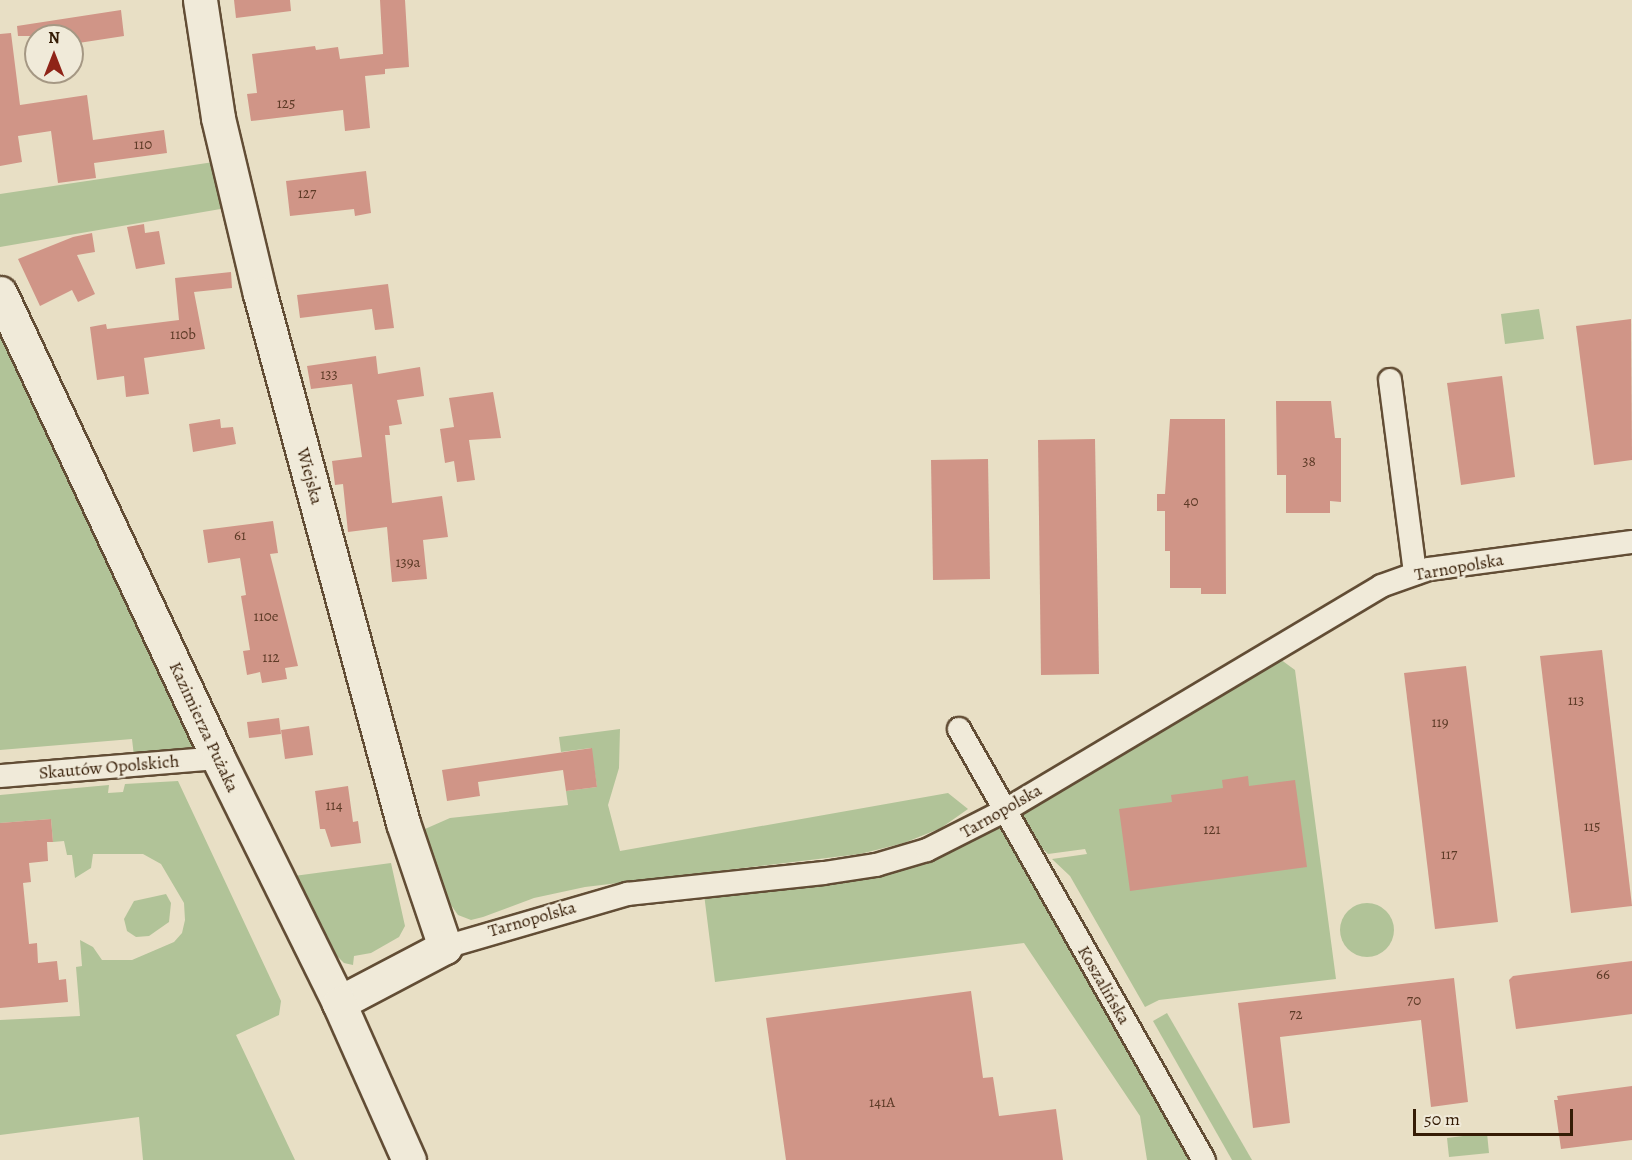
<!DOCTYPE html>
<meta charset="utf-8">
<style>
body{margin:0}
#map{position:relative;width:1632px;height:1160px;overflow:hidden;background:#e8dfc5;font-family:Alegreya,serif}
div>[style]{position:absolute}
.green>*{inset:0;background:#b1c398}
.round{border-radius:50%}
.building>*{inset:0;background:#d09587}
.roads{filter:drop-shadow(2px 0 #624d35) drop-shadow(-2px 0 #624d35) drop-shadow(0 2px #624d35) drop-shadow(0 -2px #624d35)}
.street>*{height:22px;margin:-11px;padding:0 11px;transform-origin:11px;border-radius:11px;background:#f0ead9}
.secondary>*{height:33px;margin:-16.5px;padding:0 16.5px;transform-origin:16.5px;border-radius:16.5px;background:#f0ead9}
span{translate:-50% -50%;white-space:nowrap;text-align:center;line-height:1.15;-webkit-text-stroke:4.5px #f0ead9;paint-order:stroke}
.number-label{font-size:15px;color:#5c3a26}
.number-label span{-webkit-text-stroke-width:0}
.street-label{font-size:18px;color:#351c05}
.north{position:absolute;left:24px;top:24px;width:60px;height:60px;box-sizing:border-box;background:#f0ead9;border:2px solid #a59884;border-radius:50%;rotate:0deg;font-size:16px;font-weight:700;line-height:24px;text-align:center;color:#351c05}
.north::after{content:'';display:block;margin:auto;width:21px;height:27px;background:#8f2418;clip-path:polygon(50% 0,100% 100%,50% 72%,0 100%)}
.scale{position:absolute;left:1413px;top:1109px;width:160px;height:27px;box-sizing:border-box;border:3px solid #351c05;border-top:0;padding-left:8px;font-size:18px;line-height:21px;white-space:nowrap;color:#351c05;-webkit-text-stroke:4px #f0ead9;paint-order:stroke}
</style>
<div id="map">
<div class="green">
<div style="clip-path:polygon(227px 160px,238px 206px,0 247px,0 194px)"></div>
<div style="clip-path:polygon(0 293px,218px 758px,135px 765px,132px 739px,0 750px)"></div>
<div style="clip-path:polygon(1539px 309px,1544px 339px,1505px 344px,1501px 314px)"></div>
<div style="clip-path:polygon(1269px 651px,1295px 670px,1336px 979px,1159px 1000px,1145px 1007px,1070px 876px,1052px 859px,1087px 854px,1085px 849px,1048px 854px,1007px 813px,1204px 1160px,1147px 1160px,1140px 1116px,1024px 943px,715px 982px,703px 886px,922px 851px)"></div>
<div style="clip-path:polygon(620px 729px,619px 768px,608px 805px,620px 851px,948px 793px,968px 809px,941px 828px,904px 843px,860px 854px,585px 887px,534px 898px,483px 917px,471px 920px,458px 915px,439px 888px,425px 829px,450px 818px,568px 805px,566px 791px,597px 787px,591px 748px,561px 752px,559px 737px)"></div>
<div style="clip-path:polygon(178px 781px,281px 1001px,279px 1015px,236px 1035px,295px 1160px,143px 1160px,139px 1117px,0 1135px,0 1020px,80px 1016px,76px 967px,82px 966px,80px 940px,93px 947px,102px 960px,132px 960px,174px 942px,182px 933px,185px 920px,184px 903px,161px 864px,143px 854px,93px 854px,91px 868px,75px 878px,72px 855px,67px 855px,64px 841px,53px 842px,51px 819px,0 823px,0 795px,109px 785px,108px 793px,123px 792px,125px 784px)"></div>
<div style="clip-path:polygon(391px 863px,405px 926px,399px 937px,371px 953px,354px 956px,353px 965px,344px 963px,331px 950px,294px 876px)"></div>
<div style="clip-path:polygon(166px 894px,171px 903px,169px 922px,149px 936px,136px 937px,127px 931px,124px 919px,134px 901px)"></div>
<div class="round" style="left:1340px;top:903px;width:54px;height:54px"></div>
<div style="clip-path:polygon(1167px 1013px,1252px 1160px,1232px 1160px,1153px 1021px)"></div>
<div style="clip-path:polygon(1487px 1133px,1489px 1153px,1449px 1157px,1447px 1138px)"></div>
</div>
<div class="building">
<div style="clip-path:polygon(234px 0,290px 0,291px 11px,236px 18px)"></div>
<div style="clip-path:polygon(380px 0,405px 0,409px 67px,385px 69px,385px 74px,365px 76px,370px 128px,345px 131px,343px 110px,251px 121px,247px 94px,257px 93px,252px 54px,315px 46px,316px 50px,338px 47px,340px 59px,383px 54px)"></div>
<div style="clip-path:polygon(121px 10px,124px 36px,72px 44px,72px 36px,18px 36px,17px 26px)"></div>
<div style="clip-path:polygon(11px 33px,20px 105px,87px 95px,93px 140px,164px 130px,167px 153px,94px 163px,96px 178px,58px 183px,51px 131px,18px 136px,22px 162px,0 166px,0 34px)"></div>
<div style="clip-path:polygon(366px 171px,371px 213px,355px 216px,354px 209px,290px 216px,286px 181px)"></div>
<div style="clip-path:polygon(144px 224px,145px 233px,159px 231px,165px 264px,136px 269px,127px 227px)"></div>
<div style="clip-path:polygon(92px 233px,95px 252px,77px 255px,95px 294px,78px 302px,72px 290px,40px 306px,18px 259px,73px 237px)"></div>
<div style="clip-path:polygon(231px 272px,232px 288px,194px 292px,205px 349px,144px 358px,149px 394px,126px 397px,124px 376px,97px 380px,90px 327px,106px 324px,107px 329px,179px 320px,175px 278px)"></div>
<div style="clip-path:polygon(388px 284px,394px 328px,375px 330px,372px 309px,300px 318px,297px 295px)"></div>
<div style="clip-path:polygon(1631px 319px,1632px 460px,1594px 465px,1576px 326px)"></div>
<div style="clip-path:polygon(376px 356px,378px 374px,420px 367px,424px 396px,397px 400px,402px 424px,389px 426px,390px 435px,385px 435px,392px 503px,442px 496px,448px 537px,423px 540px,427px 579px,392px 582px,387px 527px,348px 532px,343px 484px,335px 485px,332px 461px,362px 457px,352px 384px,311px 389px,307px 366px)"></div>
<div style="clip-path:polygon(1502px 376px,1515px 477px,1461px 485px,1447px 383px)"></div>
<div style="clip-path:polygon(493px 392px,501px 438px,469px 440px,475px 480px,457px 482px,454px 461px,445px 463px,440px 429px,454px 427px,449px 398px)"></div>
<div style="clip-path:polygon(1276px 401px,1331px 401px,1335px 438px,1341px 438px,1341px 502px,1330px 501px,1330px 513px,1286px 513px,1286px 475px,1277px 475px)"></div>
<div style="clip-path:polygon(220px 419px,221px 428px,233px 427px,236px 444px,193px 452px,189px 424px)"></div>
<div style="clip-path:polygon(1170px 419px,1225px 419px,1226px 594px,1201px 594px,1201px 588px,1170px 588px,1170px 551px,1165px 551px,1165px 511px,1157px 511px,1157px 494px,1165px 494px)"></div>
<div style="clip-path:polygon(1095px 439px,1099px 674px,1041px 675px,1038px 440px)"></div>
<div style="clip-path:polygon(988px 459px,990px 579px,933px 580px,931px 460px)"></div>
<div style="clip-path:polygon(273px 521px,278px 553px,270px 554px,298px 666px,285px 668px,287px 679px,262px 683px,260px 672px,247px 675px,243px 651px,250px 650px,241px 596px,246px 595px,240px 558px,208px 563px,203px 530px)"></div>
<div style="clip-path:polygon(1602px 650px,1632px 906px,1571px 913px,1540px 656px)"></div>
<div style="clip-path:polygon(1466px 666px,1498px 922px,1435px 929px,1404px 673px)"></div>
<div style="clip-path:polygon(279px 718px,281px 734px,249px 738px,247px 722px)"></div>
<div style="clip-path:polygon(309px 726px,313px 755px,285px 759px,281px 730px)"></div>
<div style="clip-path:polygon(592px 748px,597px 787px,566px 791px,563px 770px,478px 782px,480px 796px,447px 801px,442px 770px)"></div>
<div style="clip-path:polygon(1248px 776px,1249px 786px,1295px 780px,1307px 867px,1130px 891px,1119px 809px,1172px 802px,1171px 795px,1223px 788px,1222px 780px)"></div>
<div style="clip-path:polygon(348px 786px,353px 822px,358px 821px,361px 843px,331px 847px,325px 829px,320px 829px,315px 791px)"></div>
<div style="clip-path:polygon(51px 819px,53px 842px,47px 842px,48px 861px,29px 863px,31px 882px,23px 883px,29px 944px,37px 943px,38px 963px,57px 961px,59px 980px,66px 979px,68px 1002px,0 1008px,0 823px)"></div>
<div style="clip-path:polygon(1632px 961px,1632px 1014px,1516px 1029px,1509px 980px,1513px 976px)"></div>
<div style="clip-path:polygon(1454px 978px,1468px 1102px,1431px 1107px,1421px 1020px,1280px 1037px,1290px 1123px,1253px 1128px,1238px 1003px)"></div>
<div style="clip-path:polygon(971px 991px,983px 1078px,993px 1077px,999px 1116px,1056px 1109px,1063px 1160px,786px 1160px,766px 1018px)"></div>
<div style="clip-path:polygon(1632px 1086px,1632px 1140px,1561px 1149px,1554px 1100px,1558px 1100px,1557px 1096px)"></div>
</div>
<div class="roads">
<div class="street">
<div style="left:1390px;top:380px;width:195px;rotate:82.6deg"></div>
<div style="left:959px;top:729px;width:496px;rotate:60.4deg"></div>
<div style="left:0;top:776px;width:219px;rotate:-4.7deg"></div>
<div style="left:445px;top:947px;width:190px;rotate:-16.2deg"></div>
<div style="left:627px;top:894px;width:198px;rotate:-6.1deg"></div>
<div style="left:824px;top:873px;width:53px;rotate:-8.7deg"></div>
<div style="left:876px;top:865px;width:53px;rotate:-16.4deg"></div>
<div style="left:927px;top:850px;width:86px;rotate:-26.9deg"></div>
<div style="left:1004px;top:811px;width:439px;rotate:-30.8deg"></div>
<div style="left:1381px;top:586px;width:51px;rotate:-19.5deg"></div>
<div style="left:1429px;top:569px;width:205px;rotate:-7.6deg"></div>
</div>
<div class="secondary">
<div style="left:200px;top:0;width:119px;rotate:81.3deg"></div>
<div style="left:218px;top:118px;width:181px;rotate:76.6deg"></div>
<div style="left:260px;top:294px;width:548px;rotate:74.87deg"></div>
<div style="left:403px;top:823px;width:131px;rotate:71.3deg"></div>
<div style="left:445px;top:947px;width:120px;rotate:152.2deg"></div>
<div style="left:0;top:293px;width:514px;rotate:64.88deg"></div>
<div style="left:218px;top:758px;width:273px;rotate:63.7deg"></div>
<div style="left:339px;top:1003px;width:172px;rotate:66deg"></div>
</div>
</div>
<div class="number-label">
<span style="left:286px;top:104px">125</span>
<span style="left:143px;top:145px">110</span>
<span style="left:307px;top:194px">127</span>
<span style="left:183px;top:335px">110b</span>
<span style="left:329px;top:375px">133</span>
<span style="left:1309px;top:462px">38</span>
<span style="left:1191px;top:502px">40</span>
<span style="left:240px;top:536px">61</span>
<span style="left:408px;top:563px">139a</span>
<span style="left:266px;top:617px">110e</span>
<span style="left:271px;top:658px">112</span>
<span style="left:1576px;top:701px">113</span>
<span style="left:1440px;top:723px">119</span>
<span style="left:334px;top:806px">114</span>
<span style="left:1592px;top:827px">115</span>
<span style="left:1212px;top:830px">121</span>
<span style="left:1449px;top:855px">117</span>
<span style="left:1603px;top:975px">66</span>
<span style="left:1414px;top:1001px">70</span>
<span style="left:1296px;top:1015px">72</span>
<span style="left:882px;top:1103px">141A</span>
</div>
<div class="street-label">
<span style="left:310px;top:476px;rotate:75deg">Wiejska</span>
<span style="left:1459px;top:567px;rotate:-10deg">Tarnopolska</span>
<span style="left:204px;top:727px;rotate:65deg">Kazimierza Pużaka</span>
<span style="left:109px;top:767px;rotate:-5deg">Skautów Opolskich</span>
<span style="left:1001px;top:811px;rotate:-30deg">Tarnopolska</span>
<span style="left:532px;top:919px;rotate:-16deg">Tarnopolska</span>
<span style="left:1104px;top:985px;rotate:60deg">Koszalińska</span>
</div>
<div class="north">N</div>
<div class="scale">50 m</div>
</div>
